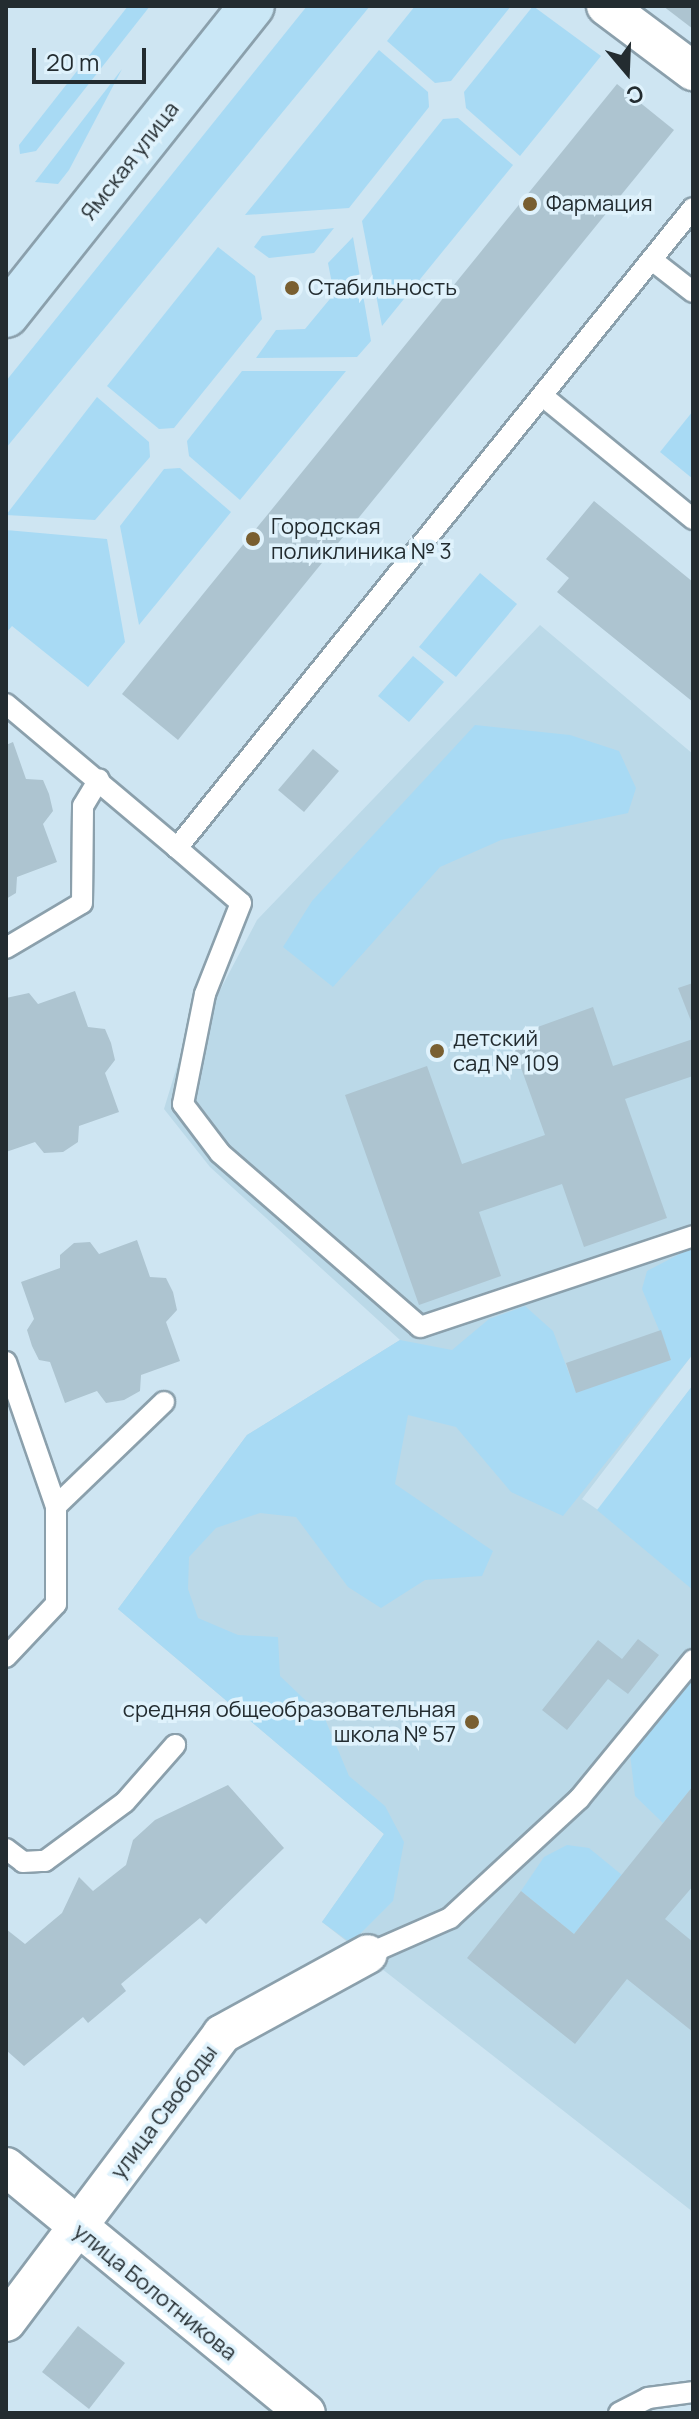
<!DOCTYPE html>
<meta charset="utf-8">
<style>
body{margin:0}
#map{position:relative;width:699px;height:2419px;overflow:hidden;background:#cee5f2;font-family:Manrope,sans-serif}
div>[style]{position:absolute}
.built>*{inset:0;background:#bbd9e8}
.green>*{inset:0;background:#a8daf4}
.building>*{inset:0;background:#adc4d0}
.roads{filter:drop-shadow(2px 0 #8ba0ac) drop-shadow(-2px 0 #8ba0ac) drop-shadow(0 2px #8ba0ac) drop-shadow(0 -2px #8ba0ac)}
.lane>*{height:20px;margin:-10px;padding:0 10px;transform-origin:10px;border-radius:10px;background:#fff}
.street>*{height:38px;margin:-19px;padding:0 19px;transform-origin:19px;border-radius:19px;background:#fff}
.primary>*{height:44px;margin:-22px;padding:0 22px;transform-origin:22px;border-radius:22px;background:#cae7f6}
.dots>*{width:22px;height:22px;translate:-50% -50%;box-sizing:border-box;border:4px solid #dff2fc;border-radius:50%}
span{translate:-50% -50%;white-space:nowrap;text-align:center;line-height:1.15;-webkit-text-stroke:7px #dff2fc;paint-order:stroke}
.street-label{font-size:22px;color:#232c30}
.poi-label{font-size:22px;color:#232c30}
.left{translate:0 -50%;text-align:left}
.right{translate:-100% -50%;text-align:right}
.frame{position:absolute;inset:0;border:8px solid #232c30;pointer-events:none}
.north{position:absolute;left:587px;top:32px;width:80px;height:80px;-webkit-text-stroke:6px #dff2fc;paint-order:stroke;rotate:161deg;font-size:22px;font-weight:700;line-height:32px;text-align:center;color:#232c30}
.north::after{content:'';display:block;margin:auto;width:28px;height:36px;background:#232c30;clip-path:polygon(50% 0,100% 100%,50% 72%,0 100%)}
.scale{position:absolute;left:32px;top:48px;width:114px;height:36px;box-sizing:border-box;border:4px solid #232c30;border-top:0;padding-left:10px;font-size:24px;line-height:28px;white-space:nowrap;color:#232c30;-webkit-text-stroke:6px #dff2fc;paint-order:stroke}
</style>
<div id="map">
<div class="built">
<div style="clip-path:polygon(540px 625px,693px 754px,693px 1354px,582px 1499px,598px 1510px,693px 1385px,693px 2212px,322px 1922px,384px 1834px,118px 1609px,247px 1435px,400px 1340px,210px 1167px,164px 1109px,199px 994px,218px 994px,257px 920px)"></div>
</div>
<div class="green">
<div style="clip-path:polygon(128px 6px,150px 6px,36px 151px,20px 154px,19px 145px)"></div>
<div style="clip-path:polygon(307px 6px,370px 6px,6px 448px,6px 381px)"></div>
<div style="clip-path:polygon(415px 6px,511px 6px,451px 81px,435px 83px,387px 41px)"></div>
<div style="clip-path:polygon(533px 6px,601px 56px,520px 156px,466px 108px,464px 92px)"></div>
<div style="clip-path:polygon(379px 50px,428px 92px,429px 107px,349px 208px,245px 215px)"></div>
<div style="clip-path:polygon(122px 69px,69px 170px,58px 184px,35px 182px)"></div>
<div style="clip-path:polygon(458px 118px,513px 165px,382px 326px,362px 221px,443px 119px)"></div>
<div style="clip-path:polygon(334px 228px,314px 253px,269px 258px,254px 247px,262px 236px)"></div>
<div style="clip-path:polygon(353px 237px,371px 341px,357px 357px,256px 358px,276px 330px,305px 329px,334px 294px,328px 263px)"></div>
<div style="clip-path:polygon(218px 247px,255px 276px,262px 319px,174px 428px,159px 429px,107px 386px)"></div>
<div style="clip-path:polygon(242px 371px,346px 371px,240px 500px,189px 456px,187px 441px)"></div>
<div style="clip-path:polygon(97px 397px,149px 442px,150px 457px,95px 520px,6px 515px)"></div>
<div style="clip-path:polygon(693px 411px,693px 479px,660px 452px)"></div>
<div style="clip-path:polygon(180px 468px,231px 512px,139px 625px,120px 526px,164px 469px)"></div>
<div style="clip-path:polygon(6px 530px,107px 539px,125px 642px,88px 687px,12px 626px,6px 633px)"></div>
<div style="clip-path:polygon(480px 573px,517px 604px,456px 677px,419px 647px)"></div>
<div style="clip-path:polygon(413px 656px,444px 682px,409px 722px,378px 696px)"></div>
<div style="clip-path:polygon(475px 725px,570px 735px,619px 751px,636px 788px,628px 813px,501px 840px,440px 867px,333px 987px,283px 947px,312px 901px)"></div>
<div style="clip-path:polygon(693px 1247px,693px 1354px,563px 1516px,511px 1492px,456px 1427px,408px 1415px,395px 1484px,493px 1551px,482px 1576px,425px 1580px,381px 1608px,348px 1587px,296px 1517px,260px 1513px,216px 1528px,189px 1557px,188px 1589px,198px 1618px,238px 1635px,278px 1637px,280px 1676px,325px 1719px,349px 1776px,385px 1806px,404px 1842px,393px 1901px,351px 1943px,322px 1922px,384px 1834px,118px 1609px,247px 1435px,400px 1340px,452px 1350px,489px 1319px,525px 1306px,553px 1331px,576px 1392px,671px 1359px,642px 1289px,647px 1271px)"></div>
<div style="clip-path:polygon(693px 1385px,693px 1590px,597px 1510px)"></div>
<div style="clip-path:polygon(693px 1679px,693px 1786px,663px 1823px,635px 1796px,630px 1754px)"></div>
<div style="clip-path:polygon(567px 1845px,589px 1848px,622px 1875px,574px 1934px,521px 1891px,544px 1857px)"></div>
</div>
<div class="building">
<div style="clip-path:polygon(663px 6px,693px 6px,693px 29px)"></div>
<div style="clip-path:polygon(617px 84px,674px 130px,178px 740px,122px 694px)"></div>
<div style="clip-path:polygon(594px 501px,693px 582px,693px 702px,557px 592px,569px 578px,546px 559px)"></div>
<div style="clip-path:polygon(13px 742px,26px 779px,43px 780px,49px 794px,53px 811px,43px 824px,57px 862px,17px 877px,16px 893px,6px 899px,6px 745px)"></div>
<div style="clip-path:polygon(313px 749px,339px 771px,304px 812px,278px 790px)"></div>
<div style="clip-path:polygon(693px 983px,693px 1026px,678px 988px)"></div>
<div style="clip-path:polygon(75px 991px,88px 1027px,105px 1029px,111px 1043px,115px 1060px,105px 1073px,119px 1112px,79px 1126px,78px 1142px,63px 1152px,44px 1153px,35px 1142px,6px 1152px,6px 998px,29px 993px,38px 1004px)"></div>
<div style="clip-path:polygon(593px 1007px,613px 1066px,693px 1039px,693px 1076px,625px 1099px,667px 1218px,584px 1247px,562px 1184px,479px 1212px,501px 1276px,419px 1305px,345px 1095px,427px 1066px,462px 1164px,545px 1135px,510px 1037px)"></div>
<div style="clip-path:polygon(137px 1240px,150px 1277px,166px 1278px,173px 1292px,177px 1310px,166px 1322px,180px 1361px,141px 1375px,140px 1391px,124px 1400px,106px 1403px,97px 1391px,65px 1403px,50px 1362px,39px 1360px,32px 1346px,27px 1330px,34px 1319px,21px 1282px,60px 1268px,60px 1255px,74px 1243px,90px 1242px,99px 1254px)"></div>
<div style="clip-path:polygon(661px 1330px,671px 1360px,576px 1393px,566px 1363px)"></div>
<div style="clip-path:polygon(638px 1639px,659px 1655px,628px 1694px,608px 1679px,567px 1730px,542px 1710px,598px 1640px,622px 1659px)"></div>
<div style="clip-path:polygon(228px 1785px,284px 1848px,206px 1924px,200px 1918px,121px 1984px,126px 1991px,88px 2023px,83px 2017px,24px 2066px,6px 2050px,6px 1929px,25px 1944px,62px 1913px,79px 1877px,93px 1891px,126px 1865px,133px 1840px,155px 1820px)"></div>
<div style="clip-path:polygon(693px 1786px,693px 1886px,665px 1919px,693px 1942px,693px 2032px,627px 1979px,575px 2044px,467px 1958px,521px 1891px,574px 1934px)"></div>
<div style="clip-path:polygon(78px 2326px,125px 2363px,89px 2409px,42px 2372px)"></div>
</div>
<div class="roads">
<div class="lane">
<div style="left:652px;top:260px;width:52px;rotate:38deg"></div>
<div style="left:544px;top:397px;width:193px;rotate:39.3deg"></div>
<div style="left:6px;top:704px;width:224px;rotate:40.1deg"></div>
<div style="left:177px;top:848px;width:822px;rotate:-51.12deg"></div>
<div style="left:177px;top:848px;width:84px;rotate:40.7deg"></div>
<div style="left:241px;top:903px;width:98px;rotate:111.6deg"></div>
<div style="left:205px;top:994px;width:112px;rotate:101.3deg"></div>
<div style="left:183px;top:1104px;width:61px;rotate:52.9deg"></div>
<div style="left:220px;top:1153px;width:265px;rotate:41deg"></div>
<div style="left:420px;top:1327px;width:288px;rotate:-18.4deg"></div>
<div style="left:6px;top:948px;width:88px;rotate:-30.6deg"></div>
<div style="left:82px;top:903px;width:97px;rotate:-89.4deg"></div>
<div style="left:83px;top:806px;width:31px;rotate:-59deg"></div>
<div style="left:6px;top:1362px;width:152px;rotate:70.9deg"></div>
<div style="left:6px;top:1657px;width:73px;rotate:-46.7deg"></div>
<div style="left:56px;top:1604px;width:98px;rotate:-90deg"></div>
<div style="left:56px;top:1506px;width:150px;rotate:-43.9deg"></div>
<div style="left:6px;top:1849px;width:21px;rotate:37deg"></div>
<div style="left:23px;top:1862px;width:22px;rotate:-3deg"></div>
<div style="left:45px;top:1861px;width:99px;rotate:-36.4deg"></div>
<div style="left:125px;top:1802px;width:76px;rotate:-48.7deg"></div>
<div style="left:368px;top:1954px;width:90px;rotate:-23.7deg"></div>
<div style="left:450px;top:1918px;width:176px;rotate:-42.7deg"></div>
<div style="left:579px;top:1799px;width:180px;rotate:-50.6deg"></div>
<div style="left:619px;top:2413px;width:33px;rotate:-27deg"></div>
<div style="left:648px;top:2398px;width:45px;rotate:-7.6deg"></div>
</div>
<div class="street">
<div style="left:606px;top:6px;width:109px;rotate:36.8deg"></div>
<div style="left:6px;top:2167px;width:388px;rotate:39.4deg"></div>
<div style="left:6px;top:2322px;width:360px;rotate:-53.1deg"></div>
<div style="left:222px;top:2034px;width:166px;rotate:-28.7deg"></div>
</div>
<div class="primary">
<div style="left:6px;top:315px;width:395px;rotate:-51.5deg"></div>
</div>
</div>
<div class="dots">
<div style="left:530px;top:204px;background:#795f31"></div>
<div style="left:292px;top:288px;background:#795f31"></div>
<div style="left:253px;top:539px;background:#795f31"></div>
<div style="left:437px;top:1051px;background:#795f31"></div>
<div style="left:472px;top:1722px;background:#795f31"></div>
</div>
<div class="street-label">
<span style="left:130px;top:161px;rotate:-52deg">Ямская улица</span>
<span style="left:164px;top:2112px;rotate:-53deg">улица Свободы</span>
<span style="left:155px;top:2292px;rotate:39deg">улица Болотникова</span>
</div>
<div class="poi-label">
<span class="left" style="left:546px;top:204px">Фармация</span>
<span class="left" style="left:308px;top:288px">Стабильность</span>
<span class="left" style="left:271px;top:539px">Городская<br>поликлиника № 3</span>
<span class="left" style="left:453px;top:1051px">детский<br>сад № 109</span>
<span class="right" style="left:456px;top:1722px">средняя общеобразовательная<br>школа № 57</span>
</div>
<div class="frame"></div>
<div class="north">С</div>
<div class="scale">20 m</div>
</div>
